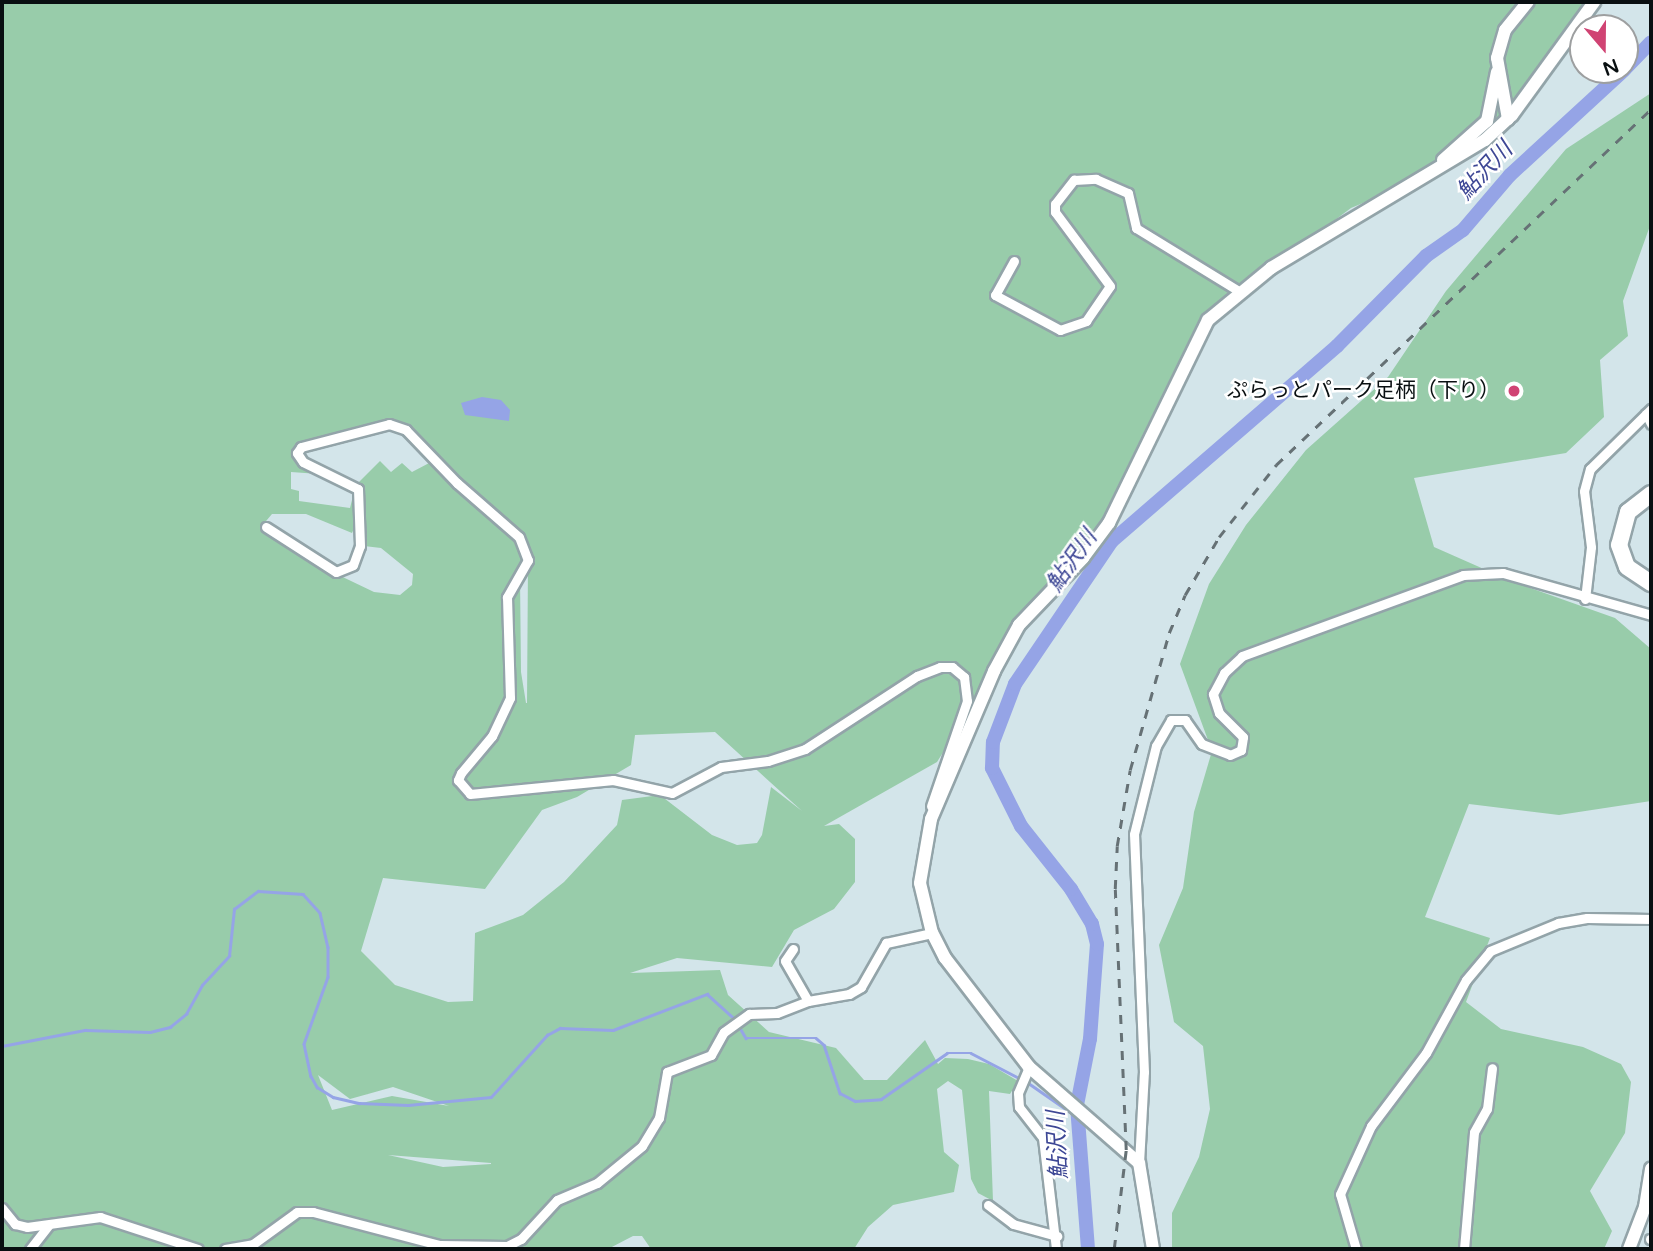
<!DOCTYPE html>
<meta charset="utf-8">
<style>
body{margin:0}
#map{position:relative;width:1653px;height:1251px;overflow:hidden;background:#d3e5ea;font-family:"Varela Round","Noto Sans JP",sans-serif}
div>[style]{position:absolute}
.green>*{inset:0;background:#98ccaa}
.water>*{inset:0;background:#95a4e6}
.stream>*{height:2.5px;margin:-1.25px;padding:0 1.25px;transform-origin:1.25px;border-radius:1.25px;background:#95a4e6}
.river>*{height:14px;margin:-7px;padding:0 7px;transform-origin:7px;border-radius:7px;background:#95a4e6}
.roads{filter:drop-shadow(2px 0 #93a4a9) drop-shadow(-2px 0 #93a4a9) drop-shadow(0 2px #93a4a9) drop-shadow(0 -2px #93a4a9)}
.street>*{height:9px;margin:-4.5px;padding:0 4.5px;transform-origin:4.5px;border-radius:4.5px;background:#fff}
.secondary>*{height:12px;margin:-6px;padding:0 6px;transform-origin:6px;border-radius:6px;background:#fff}
.highway>*{height:16px;margin:-8px;padding:0 8px;transform-origin:8px;border-radius:8px;background:#fff}
.rail>*{height:2.5px;margin-top:-1.25px;transform-origin:0;background:repeating-linear-gradient(90deg,#667175 0 9px,transparent 0 18px)}
.dots>*{width:19px;height:19px;translate:-50% -50%;box-sizing:border-box;border:4px solid #fff;border-radius:50%}
span{translate:-50% -50%;white-space:nowrap;text-align:center;line-height:1.15;-webkit-text-stroke:5px #fff;paint-order:stroke}
.poi-label{font-size:21px;color:#090f11}
.right{translate:-100% -50%;text-align:right}
.water-label{font-size:23px;color:#3d4795;font-style:italic}
.frame{position:absolute;inset:0;border:4px solid #090f11;pointer-events:none}
.north{position:absolute;left:1569px;top:14px;width:70px;height:70px;box-sizing:border-box;background:#fff;border:2px solid #9d9fa0;border-radius:50%;rotate:160deg;font-size:19px;font-weight:700;line-height:28px;text-align:center;color:#090f11}
.north::after{content:'';display:block;margin:auto;width:24px;height:32px;background:#d04373;clip-path:polygon(50% 0,100% 100%,50% 72%,0 100%)}
</style>
<div id="map">
<div class="green">
<div style="clip-path:polygon(evenodd,2px 2px,1595px 2px,1508px 119px,1482px 124px,1418px 180px,1351px 208px,1271px 268px,1228px 295px,1191px 355px,1101px 534px,1030px 614px,937px 762px,824px 826px,839px 824px,855px 839px,855px 882px,834px 909px,794px 930px,772px 967px,677px 958px,630px 973px,720px 970px,728px 995px,769px 1032px,836px 1048px,864px 1080px,887px 1080px,925px 1040px,938px 1064px,945px 1058px,968px 1059px,989px 1064px,1018px 1081px,1010px 1094px,989px 1091px,993px 1201px,978px 1193px,971px 1179px,962px 1090px,948px 1081px,937px 1089px,944px 1152px,959px 1165px,954px 1192px,893px 1205px,868px 1227px,854px 1249px,651px 1249px,642px 1236px,633px 1236px,608px 1249px,2px 1249px,2px 2px,390px 424px,419px 444px,433px 461px,412px 472px,402px 463px,391px 472px,380px 461px,359px 482px,364px 546px,381px 548px,413px 574px,412px 585px,400px 595px,374px 592px,303px 558px,261px 527px,272px 514px,306px 514px,352px 533px,357px 522px,354px 492px,350px 508px,299px 501px,299px 491px,291px 489px,291px 472px,319px 474px,295px 449px,390px 424px,2px 2px,528px 562px,527px 703px,526px 703px,521px 672px,520px 577px,528px 562px,2px 2px,715px 732px,802px 811px,771px 787px,762px 835px,757px 843px,737px 845px,712px 835px,660px 795px,622px 800px,617px 825px,564px 882px,523px 915px,475px 933px,473px 1001px,448px 1002px,395px 985px,361px 951px,383px 878px,485px 889px,542px 810px,577px 797px,631px 765px,635px 735px,715px 732px,2px 2px,318px 1075px,350px 1099px,393px 1087px,449px 1106px,392px 1096px,332px 1110px,318px 1075px,2px 2px,388px 1155px,491px 1163px,491px 1164px,443px 1167px,388px 1155px)"></div>
<div style="clip-path:polygon(1651px 93px,1651px 223px,1623px 301px,1628px 336px,1600px 360px,1604px 417px,1566px 453px,1414px 478px,1434px 547px,1511px 581px,1615px 618px,1651px 649px,1651px 801px,1559px 815px,1469px 804px,1425px 917px,1490px 938px,1466px 1002px,1501px 1029px,1583px 1047px,1621px 1064px,1631px 1082px,1625px 1133px,1590px 1191px,1612px 1231px,1604px 1249px,1172px 1249px,1172px 1213px,1199px 1157px,1210px 1109px,1203px 1046px,1174px 1022px,1159px 945px,1183px 888px,1194px 812px,1212px 751px,1180px 664px,1209px 584px,1246px 525px,1306px 450px,1388px 377px,1446px 291px,1566px 149px)"></div>
</div>
<div class="water">
<div style="clip-path:polygon(482px 397px,501px 400px,510px 410px,509px 421px,465px 415px,461px 403px)"></div>
</div>
<div class="stream">
<div style="left:739px;top:1026px;width:14px;rotate:60deg"></div>
<div style="left:746px;top:1038px;width:70px"></div>
<div style="left:816px;top:1038px;width:11px;rotate:41deg"></div>
<div style="left:824px;top:1045px;width:51px;rotate:71.6deg"></div>
<div style="left:840px;top:1093px;width:17px;rotate:28deg"></div>
<div style="left:855px;top:1101px;width:26px;rotate:-4deg"></div>
<div style="left:881px;top:1099px;width:80px;rotate:-34.9deg"></div>
<div style="left:947px;top:1053px;width:24px"></div>
<div style="left:971px;top:1053px;width:56px;rotate:27.5deg"></div>
<div style="left:2px;top:1046px;width:85px;rotate:-10.9deg"></div>
<div style="left:85px;top:1030px;width:65px;rotate:1.8deg"></div>
<div style="left:150px;top:1032px;width:21px;rotate:-14deg"></div>
<div style="left:170px;top:1027px;width:21px;rotate:-39deg"></div>
<div style="left:186px;top:1014px;width:33px;rotate:-61deg"></div>
<div style="left:202px;top:985px;width:40px;rotate:-47deg"></div>
<div style="left:229px;top:956px;width:47px;rotate:-83.9deg"></div>
<div style="left:234px;top:909px;width:30px;rotate:-37deg"></div>
<div style="left:258px;top:891px;width:45px;rotate:3.8deg"></div>
<div style="left:303px;top:894px;width:25px;rotate:48deg"></div>
<div style="left:320px;top:913px;width:35px;rotate:77deg"></div>
<div style="left:328px;top:947px;width:30px;rotate:90deg"></div>
<div style="left:328px;top:977px;width:71px;rotate:109.7deg"></div>
<div style="left:304px;top:1044px;width:33px;rotate:78deg"></div>
<div style="left:311px;top:1076px;width:13px;rotate:61deg"></div>
<div style="left:317px;top:1087px;width:19px;rotate:32deg"></div>
<div style="left:333px;top:1097px;width:27px;rotate:13deg"></div>
<div style="left:359px;top:1103px;width:49px;rotate:2.3deg"></div>
<div style="left:408px;top:1105px;width:83px;rotate:-5.5deg"></div>
<div style="left:491px;top:1097px;width:84px;rotate:-47.9deg"></div>
<div style="left:547px;top:1035px;width:15px;rotate:-28deg"></div>
<div style="left:560px;top:1028px;width:53px;rotate:2.2deg"></div>
<div style="left:613px;top:1030px;width:101px;rotate:-21deg"></div>
<div style="left:707px;top:994px;width:39px;rotate:42deg"></div>
<div style="left:1027px;top:1082px;width:56px;rotate:34.8deg"></div>
</div>
<div class="river">
<div style="left:1625px;top:69px;width:37px;rotate:-46deg"></div>
<div style="left:1088px;top:1249px;width:144px;rotate:-94.4deg"></div>
<div style="left:1077px;top:1105px;width:67px;rotate:-78.9deg"></div>
<div style="left:1090px;top:1039px;width:95px;rotate:-85.8deg"></div>
<div style="left:1097px;top:944px;width:21px;rotate:-104deg"></div>
<div style="left:1092px;top:924px;width:41px;rotate:-121deg"></div>
<div style="left:1071px;top:889px;width:80px;rotate:-128.4deg"></div>
<div style="left:1021px;top:826px;width:65px;rotate:-116.6deg"></div>
<div style="left:992px;top:768px;width:26px;rotate:-88deg"></div>
<div style="left:993px;top:742px;width:62px;rotate:-69.2deg"></div>
<div style="left:1015px;top:684px;width:173px;rotate:-55.9deg"></div>
<div style="left:1112px;top:541px;width:298px;rotate:-40.9deg"></div>
<div style="left:1337px;top:346px;width:127px;rotate:-45.3deg"></div>
<div style="left:1426px;top:256px;width:45px;rotate:-35.1deg"></div>
<div style="left:1463px;top:230px;width:72px;rotate:-49.5deg"></div>
<div style="left:1510px;top:175px;width:155px;rotate:-42.6deg"></div>
</div>
<div class="roads">
<div class="street">
<div style="left:1014px;top:261px;width:39px;rotate:119deg"></div>
<div style="left:995px;top:295px;width:74px;rotate:28.3deg"></div>
<div style="left:1060px;top:330px;width:28px;rotate:-19deg"></div>
<div style="left:1086px;top:321px;width:42px;rotate:-55.6deg"></div>
<div style="left:1110px;top:286px;width:92px;rotate:-126.6deg"></div>
<div style="left:1055px;top:212px;width:8px;rotate:-90deg"></div>
<div style="left:1055px;top:204px;width:31px;rotate:-52deg"></div>
<div style="left:1074px;top:180px;width:22px;rotate:-3deg"></div>
<div style="left:1096px;top:179px;width:35px;rotate:24deg"></div>
<div style="left:1128px;top:193px;width:36px;rotate:77deg"></div>
<div style="left:1136px;top:228px;width:121px;rotate:31.5deg"></div>
<div style="left:1646px;top:414px;width:11px;rotate:63deg"></div>
<div style="left:266px;top:527px;width:83px;rotate:32.7deg"></div>
<div style="left:336px;top:572px;width:18px;rotate:-22deg"></div>
<div style="left:353px;top:565px;width:20px;rotate:-70deg"></div>
<div style="left:360px;top:546px;width:57px;rotate:-92deg"></div>
<div style="left:358px;top:489px;width:61px;rotate:-153.9deg"></div>
<div style="left:303px;top:462px;width:11px;rotate:-124deg"></div>
<div style="left:297px;top:453px;width:7px;rotate:-56deg"></div>
<div style="left:301px;top:447px;width:91px;rotate:-14.6deg"></div>
<div style="left:389px;top:424px;width:18px;rotate:19deg"></div>
<div style="left:406px;top:430px;width:74px;rotate:46.1deg"></div>
<div style="left:457px;top:483px;width:82px;rotate:41.1deg"></div>
<div style="left:519px;top:537px;width:25px;rotate:69deg"></div>
<div style="left:528px;top:560px;width:43px;rotate:119.6deg"></div>
<div style="left:507px;top:597px;width:101px;rotate:88.3deg"></div>
<div style="left:510px;top:698px;width:42px;rotate:115.3deg"></div>
<div style="left:492px;top:736px;width:48px;rotate:130deg"></div>
<div style="left:461px;top:773px;width:8px;rotate:113deg"></div>
<div style="left:458px;top:780px;width:18px;rotate:49deg"></div>
<div style="left:470px;top:794px;width:144px;rotate:-5.6deg"></div>
<div style="left:613px;top:780px;width:60px;rotate:12.4deg"></div>
<div style="left:672px;top:793px;width:55px;rotate:-28deg"></div>
<div style="left:721px;top:767px;width:47px;rotate:-7.3deg"></div>
<div style="left:768px;top:761px;width:39px;rotate:-18deg"></div>
<div style="left:805px;top:749px;width:134px;rotate:-33.1deg"></div>
<div style="left:917px;top:676px;width:25px;rotate:-21deg"></div>
<div style="left:940px;top:667px;width:12px"></div>
<div style="left:952px;top:667px;width:16px;rotate:40deg"></div>
<div style="left:964px;top:677px;width:24px;rotate:83deg"></div>
<div style="left:967px;top:701px;width:111px;rotate:108.9deg"></div>
<div style="left:1585px;top:599px;width:52px;rotate:-83.4deg"></div>
<div style="left:1591px;top:547px;width:56px;rotate:-97.1deg"></div>
<div style="left:1584px;top:491px;width:23px;rotate:-75deg"></div>
<div style="left:1590px;top:469px;width:86px;rotate:-44.5deg"></div>
<div style="left:793px;top:949px;width:14px;rotate:124deg"></div>
<div style="left:785px;top:961px;width:46px;rotate:60.1deg"></div>
<div style="left:1029px;top:1067px;width:28px;rotate:113deg"></div>
<div style="left:1018px;top:1093px;width:14px;rotate:86deg"></div>
<div style="left:1019px;top:1107px;width:39px;rotate:52deg"></div>
<div style="left:1043px;top:1138px;width:112px;rotate:83.3deg"></div>
<div style="left:1139px;top:1163px;width:91px;rotate:-86.9deg"></div>
<div style="left:1144px;top:1072px;width:238px;rotate:-92.4deg"></div>
<div style="left:1134px;top:834px;width:91px;rotate:-76deg"></div>
<div style="left:1156px;top:746px;width:30px;rotate:-60deg"></div>
<div style="left:1171px;top:720px;width:14px"></div>
<div style="left:1185px;top:720px;width:29px;rotate:55deg"></div>
<div style="left:1202px;top:744px;width:30px;rotate:21deg"></div>
<div style="left:1230px;top:755px;width:12px;rotate:-24deg"></div>
<div style="left:1241px;top:750px;width:13px;rotate:-81deg"></div>
<div style="left:1243px;top:737px;width:34px;rotate:-135deg"></div>
<div style="left:1219px;top:713px;width:20px;rotate:-108deg"></div>
<div style="left:1213px;top:694px;width:24px;rotate:-62deg"></div>
<div style="left:1224px;top:673px;width:25px;rotate:-43deg"></div>
<div style="left:1242px;top:656px;width:235px;rotate:-20.1deg"></div>
<div style="left:1463px;top:575px;width:40px;rotate:-2.9deg"></div>
<div style="left:1503px;top:573px;width:154px;rotate:15.8deg"></div>
<div style="left:988px;top:1205px;width:31px;rotate:37deg"></div>
<div style="left:1013px;top:1224px;width:46px;rotate:15.3deg"></div>
<div style="left:2px;top:1208px;width:21px;rotate:51deg"></div>
<div style="left:15px;top:1224px;width:12px;rotate:14deg"></div>
<div style="left:27px;top:1227px;width:74px;rotate:-7.8deg"></div>
<div style="left:100px;top:1217px;width:103px;rotate:18.1deg"></div>
<div style="left:1650px;top:1239px;width:1px"></div>
<div style="left:30px;top:1249px;width:31px;rotate:-52deg"></div>
<div style="left:225px;top:1249px;width:28px;rotate:-10deg"></div>
<div style="left:253px;top:1244px;width:54px;rotate:-36deg"></div>
<div style="left:297px;top:1212px;width:16px"></div>
<div style="left:313px;top:1212px;width:131px;rotate:14.6deg"></div>
<div style="left:440px;top:1245px;width:67px;rotate:0.9deg"></div>
<div style="left:507px;top:1246px;width:16px;rotate:-27deg"></div>
<div style="left:521px;top:1239px;width:53px;rotate:-47.3deg"></div>
<div style="left:557px;top:1200px;width:43px;rotate:-23deg"></div>
<div style="left:597px;top:1183px;width:58px;rotate:-39.4deg"></div>
<div style="left:642px;top:1146px;width:33px;rotate:-59deg"></div>
<div style="left:659px;top:1118px;width:47px;rotate:-80.1deg"></div>
<div style="left:667px;top:1072px;width:47px;rotate:-21.1deg"></div>
<div style="left:711px;top:1055px;width:26px;rotate:-61deg"></div>
<div style="left:724px;top:1032px;width:31px;rotate:-36deg"></div>
<div style="left:749px;top:1014px;width:28px;rotate:-2deg"></div>
<div style="left:777px;top:1013px;width:33px;rotate:-21deg"></div>
<div style="left:808px;top:1001px;width:42px;rotate:-9.7deg"></div>
<div style="left:849px;top:994px;width:14px;rotate:-30deg"></div>
<div style="left:861px;top:987px;width:51px;rotate:-60.4deg"></div>
<div style="left:886px;top:943px;width:47px;rotate:-12.3deg"></div>
<div style="left:1356px;top:1249px;width:57px;rotate:-106.2deg"></div>
<div style="left:1340px;top:1194px;width:75px;rotate:-65.5deg"></div>
<div style="left:1371px;top:1126px;width:91px;rotate:-53deg"></div>
<div style="left:1426px;top:1053px;width:83px;rotate:-61.3deg"></div>
<div style="left:1466px;top:980px;width:38px;rotate:-50deg"></div>
<div style="left:1490px;top:951px;width:74px;rotate:-22.4deg"></div>
<div style="left:1558px;top:923px;width:29px;rotate:-10deg"></div>
<div style="left:1587px;top:918px;width:64px;rotate:0.9deg"></div>
<div style="left:1464px;top:1249px;width:117px;rotate:-85.1deg"></div>
<div style="left:1474px;top:1132px;width:26px;rotate:-61deg"></div>
<div style="left:1487px;top:1109px;width:41px;rotate:-83deg"></div>
</div>
<div class="secondary">
<div style="left:1508px;top:119px;width:62px;rotate:-100.2deg"></div>
<div style="left:1497px;top:58px;width:29px;rotate:-74deg"></div>
<div style="left:1505px;top:30px;width:36px;rotate:-51deg"></div>
<div style="left:1443px;top:160px;width:59px;rotate:-41.6deg"></div>
<div style="left:1487px;top:121px;width:50px;rotate:-78.5deg"></div>
<div style="left:1153px;top:1249px;width:87px;rotate:-99.2deg"></div>
<div style="left:1139px;top:1163px;width:146px;rotate:-138.9deg"></div>
<div style="left:1029px;top:1067px;width:138px;rotate:-127.6deg"></div>
<div style="left:945px;top:958px;width:28px;rotate:-117deg"></div>
<div style="left:932px;top:933px;width:51px;rotate:-103.5deg"></div>
<div style="left:920px;top:883px;width:65px;rotate:-80.2deg"></div>
<div style="left:931px;top:819px;width:161px;rotate:-66.9deg"></div>
<div style="left:994px;top:671px;width:52px;rotate:-61.5deg"></div>
<div style="left:1019px;top:625px;width:93px;rotate:-46.3deg"></div>
<div style="left:1083px;top:558px;width:44px;rotate:-53.4deg"></div>
<div style="left:1109px;top:523px;width:226px;rotate:-64deg"></div>
<div style="left:1208px;top:320px;width:82px;rotate:-39.5deg"></div>
<div style="left:1271px;top:268px;width:249px;rotate:-30.9deg"></div>
<div style="left:1485px;top:140px;width:37px;rotate:-43deg"></div>
<div style="left:1512px;top:115px;width:140px;rotate:-54deg"></div>
<div style="left:1629px;top:1249px;width:45px;rotate:-69.1deg"></div>
<div style="left:1645px;top:1207px;width:39px;rotate:-81deg"></div>
</div>
<div class="highway">
<div style="left:1651px;top:494px;width:29px;rotate:142deg"></div>
<div style="left:1628px;top:512px;width:34px;rotate:105deg"></div>
<div style="left:1619px;top:545px;width:23px;rotate:70deg"></div>
<div style="left:1627px;top:567px;width:29px;rotate:34deg"></div>
</div>
</div>
<div class="rail">
<div style="left:1114px;top:1249px;width:100px;rotate:-83.1deg"></div>
<div style="left:1126px;top:1150px;width:261px;rotate:-92.4deg"></div>
<div style="left:1115px;top:889px;width:43px;rotate:-87.3deg"></div>
<div style="left:1117px;top:846px;width:77px;rotate:-80.3deg"></div>
<div style="left:1130px;top:770px;width:142px;rotate:-74.1deg"></div>
<div style="left:1169px;top:633px;width:41px;rotate:-67.2deg"></div>
<div style="left:1185px;top:595px;width:67px;rotate:-59.6deg"></div>
<div style="left:1219px;top:537px;width:92px;rotate:-51.6deg"></div>
<div style="left:1276px;top:465px;width:517px;rotate:-43.51deg"></div>
</div>
<div class="dots">
<div style="left:1514px;top:391px;background:#d04373"></div>
</div>
<div class="poi-label">
<span class="right" style="left:1500px;top:391px">ぷらっとパーク足柄（下り）</span>
</div>
<div class="water-label">
<span style="left:1485px;top:171px;rotate:-47deg">鮎沢川</span>
<span style="left:1072px;top:561px;rotate:-55deg">鮎沢川</span>
<span style="left:1058px;top:1145px;rotate:-93deg">鮎沢川</span>
</div>
<div class="frame"></div>
<div class="north">N</div>
</div>
